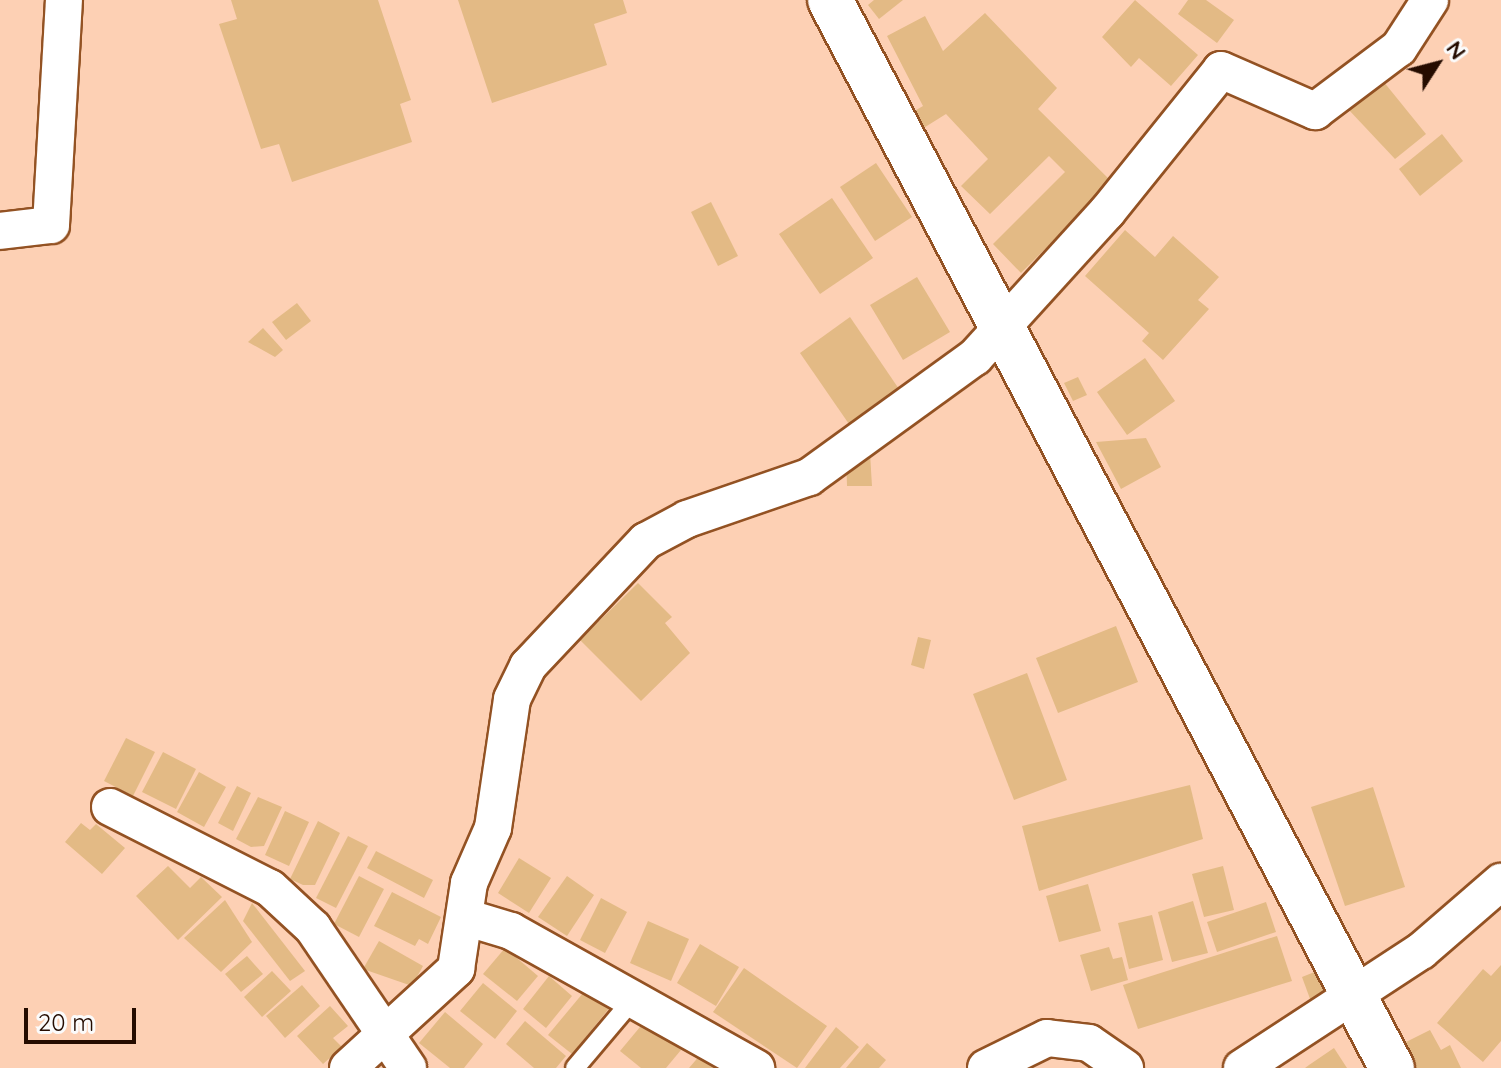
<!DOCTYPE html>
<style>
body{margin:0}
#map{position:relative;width:1501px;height:1068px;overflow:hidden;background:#fdd0b4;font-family:Quicksand,sans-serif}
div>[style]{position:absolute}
.building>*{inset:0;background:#e3ba85}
.roads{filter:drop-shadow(2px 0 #935223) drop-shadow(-2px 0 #935223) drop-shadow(0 2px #935223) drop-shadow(0 -2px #935223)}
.service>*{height:18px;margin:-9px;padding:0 9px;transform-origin:9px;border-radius:9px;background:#fff}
.minor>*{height:36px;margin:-18px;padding:0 18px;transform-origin:18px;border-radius:18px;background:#fff}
.tertiary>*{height:44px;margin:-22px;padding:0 22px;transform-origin:22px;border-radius:22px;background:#fff}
span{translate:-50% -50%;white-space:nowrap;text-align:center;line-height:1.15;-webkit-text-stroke:6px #fbfbfb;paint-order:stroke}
.north{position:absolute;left:1397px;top:24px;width:80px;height:80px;-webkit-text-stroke:6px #fbfbfb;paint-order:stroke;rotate:54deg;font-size:22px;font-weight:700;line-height:32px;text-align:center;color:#250c00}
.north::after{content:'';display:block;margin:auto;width:28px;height:36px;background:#250c00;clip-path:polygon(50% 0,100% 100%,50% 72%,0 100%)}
.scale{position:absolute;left:24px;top:1008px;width:112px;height:36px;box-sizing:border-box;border:4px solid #250c00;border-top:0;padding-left:10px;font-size:24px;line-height:28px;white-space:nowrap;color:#250c00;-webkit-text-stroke:6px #fbfbfb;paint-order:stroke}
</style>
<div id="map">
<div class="building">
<div style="clip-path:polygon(231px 0,378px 0,411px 100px,400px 104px,412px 142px,292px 182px,279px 144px,261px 149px,219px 24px,237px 19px)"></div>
<div style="clip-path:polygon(458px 0,623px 0,627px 13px,594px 24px,607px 65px,492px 103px)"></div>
<div style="clip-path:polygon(874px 0,903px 0,879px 19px,868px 5px)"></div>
<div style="clip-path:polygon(1135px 0,1198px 55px,1171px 86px,1139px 58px,1131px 67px,1102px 37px)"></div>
<div style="clip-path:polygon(1188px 0,1206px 0,1234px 20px,1217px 43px,1178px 14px)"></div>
<div style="clip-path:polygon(985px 13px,1057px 88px,1038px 109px,1112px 182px,1021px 273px,993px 244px,1065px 172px,1049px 156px,990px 214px,961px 186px,988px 159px,946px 114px,922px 129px,911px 113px,923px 106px,887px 36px,925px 16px,943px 51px)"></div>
<div style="clip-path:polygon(1383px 81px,1426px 134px,1395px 159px,1348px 109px)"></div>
<div style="clip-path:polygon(1442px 134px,1463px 161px,1420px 196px,1399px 169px)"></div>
<div style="clip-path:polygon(876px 163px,912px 217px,875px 241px,840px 187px)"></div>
<div style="clip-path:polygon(832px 198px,873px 258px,820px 294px,779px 234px)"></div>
<div style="clip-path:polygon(711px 202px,738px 256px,718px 266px,691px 212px)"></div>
<div style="clip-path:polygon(1125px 230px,1155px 257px,1173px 236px,1219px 277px,1198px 300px,1209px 309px,1163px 360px,1142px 341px,1149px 333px,1085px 276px)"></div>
<div style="clip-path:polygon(917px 277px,950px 332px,903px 360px,870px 305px)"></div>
<div style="clip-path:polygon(297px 303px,311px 321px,286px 340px,272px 322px)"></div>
<div style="clip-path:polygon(850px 317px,901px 392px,851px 427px,800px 353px)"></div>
<div style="clip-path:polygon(263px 328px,283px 350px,275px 357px,248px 342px)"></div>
<div style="clip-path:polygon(1145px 358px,1175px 401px,1127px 435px,1097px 392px)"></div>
<div style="clip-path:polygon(1078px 377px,1087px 395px,1073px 401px,1064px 383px)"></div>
<div style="clip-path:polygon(1146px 438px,1161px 467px,1121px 489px,1096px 442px)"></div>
<div style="clip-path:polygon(870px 453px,872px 486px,847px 486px,846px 454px)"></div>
<div style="clip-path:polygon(638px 583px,672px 617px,665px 623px,690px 653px,641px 701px,580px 640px)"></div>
<div style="clip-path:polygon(1116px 626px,1138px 682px,1058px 713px,1036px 658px)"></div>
<div style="clip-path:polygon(918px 637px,931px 640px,924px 669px,911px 665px)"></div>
<div style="clip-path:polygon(1027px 673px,1067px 780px,1014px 800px,973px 694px)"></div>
<div style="clip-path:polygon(126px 738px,155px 752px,133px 796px,104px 781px)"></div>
<div style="clip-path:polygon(163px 752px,196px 769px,176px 809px,142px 792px)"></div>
<div style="clip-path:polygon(199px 772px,226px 787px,204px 827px,177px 812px)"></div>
<div style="clip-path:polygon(1190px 785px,1203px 839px,1039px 891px,1022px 826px)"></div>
<div style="clip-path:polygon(237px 786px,251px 793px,233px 831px,218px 823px)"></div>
<div style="clip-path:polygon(1373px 787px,1405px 887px,1345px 906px,1311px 807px)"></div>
<div style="clip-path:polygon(258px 797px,282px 807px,264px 846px,251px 847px,236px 839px)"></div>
<div style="clip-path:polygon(285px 811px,309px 822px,289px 866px,265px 855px)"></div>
<div style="clip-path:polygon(318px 821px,340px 833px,315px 885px,303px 885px,290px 879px)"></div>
<div style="clip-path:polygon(81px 823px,90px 830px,96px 824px,125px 848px,102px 874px,65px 842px)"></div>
<div style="clip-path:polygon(348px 836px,368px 846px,336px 908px,316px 898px)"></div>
<div style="clip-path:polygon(376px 851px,433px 880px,424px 898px,367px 868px)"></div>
<div style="clip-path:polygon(519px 858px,551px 878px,529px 913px,498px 893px)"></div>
<div style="clip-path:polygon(168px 866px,190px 888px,201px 877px,222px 897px,178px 940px,136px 896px)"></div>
<div style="clip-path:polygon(1223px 866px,1234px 910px,1204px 917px,1192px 874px)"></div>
<div style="clip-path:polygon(359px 876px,384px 889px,359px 937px,334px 924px)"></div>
<div style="clip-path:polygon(567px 876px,594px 895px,567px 936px,538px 917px)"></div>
<div style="clip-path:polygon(1088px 884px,1101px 931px,1059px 942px,1046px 896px)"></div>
<div style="clip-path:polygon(392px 892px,441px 917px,428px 944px,419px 939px,415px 946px,374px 926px)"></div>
<div style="clip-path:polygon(601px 898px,627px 912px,605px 953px,580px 940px)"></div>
<div style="clip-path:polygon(225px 900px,252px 942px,221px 972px,184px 938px)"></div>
<div style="clip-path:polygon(1193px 901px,1208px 953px,1172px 962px,1158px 912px)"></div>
<div style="clip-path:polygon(1266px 902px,1276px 932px,1217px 952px,1207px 922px)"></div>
<div style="clip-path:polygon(252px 903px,305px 971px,290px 981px,243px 921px)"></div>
<div style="clip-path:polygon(1152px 915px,1163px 960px,1129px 969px,1118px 923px)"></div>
<div style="clip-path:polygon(648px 921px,689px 939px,671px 981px,630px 963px)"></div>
<div style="clip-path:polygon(1277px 936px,1292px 981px,1138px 1029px,1123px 985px)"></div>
<div style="clip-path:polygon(379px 941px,423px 966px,412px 986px,363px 969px)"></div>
<div style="clip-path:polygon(700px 944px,739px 967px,716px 1006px,677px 983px)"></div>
<div style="clip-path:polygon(1109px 947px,1113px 959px,1122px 957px,1128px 980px,1091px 991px,1080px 955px)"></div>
<div style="clip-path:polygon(505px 948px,538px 976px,517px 1001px,483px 974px)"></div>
<div style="clip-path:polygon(247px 956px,263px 974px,241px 992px,225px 974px)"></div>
<div style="clip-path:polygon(1501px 965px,1501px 1041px,1483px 1062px,1437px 1023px,1483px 969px,1491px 976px)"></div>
<div style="clip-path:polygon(744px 968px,827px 1026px,797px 1068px,713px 1012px)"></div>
<div style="clip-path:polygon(272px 971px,291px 991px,262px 1017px,244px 997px)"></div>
<div style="clip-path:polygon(1317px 971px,1328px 1002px,1313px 1007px,1302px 977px)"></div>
<div style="clip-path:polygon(549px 976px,572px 996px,546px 1028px,523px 1009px)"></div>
<div style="clip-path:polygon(483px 983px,517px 1011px,495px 1039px,460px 1011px)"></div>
<div style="clip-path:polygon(302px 985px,320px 1006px,285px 1038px,266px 1016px)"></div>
<div style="clip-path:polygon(588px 987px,611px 1006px,572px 1054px,548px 1035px)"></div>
<div style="clip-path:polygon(330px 1006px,348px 1026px,333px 1038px,342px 1047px,323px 1064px,297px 1036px)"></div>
<div style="clip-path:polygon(445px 1012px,483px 1044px,464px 1068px,450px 1068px,419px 1043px)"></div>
<div style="clip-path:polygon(525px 1021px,566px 1056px,556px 1068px,534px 1068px,506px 1044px)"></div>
<div style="clip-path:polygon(645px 1021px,681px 1050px,666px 1068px,641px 1068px,620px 1051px)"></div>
<div style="clip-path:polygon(836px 1027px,859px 1047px,840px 1068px,805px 1068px)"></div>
<div style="clip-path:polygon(1430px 1030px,1441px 1050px,1450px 1045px,1461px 1068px,1414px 1068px,1402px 1044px)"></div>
<div style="clip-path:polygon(867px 1043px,886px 1060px,879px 1068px,846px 1068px)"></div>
<div style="clip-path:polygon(1334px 1048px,1347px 1068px,1305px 1068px,1309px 1065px)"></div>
<div style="clip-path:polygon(701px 1054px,717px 1068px,689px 1068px)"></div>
</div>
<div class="roads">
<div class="service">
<div style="left:575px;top:1068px;width:93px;rotate:-49.8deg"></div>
</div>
<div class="minor">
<div style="left:0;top:231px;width:51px;rotate:-6.7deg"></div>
<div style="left:51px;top:225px;width:225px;rotate:-86.7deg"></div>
<div style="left:110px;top:807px;width:179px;rotate:26.9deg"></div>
<div style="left:270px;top:888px;width:59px;rotate:42.9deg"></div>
<div style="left:313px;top:928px;width:169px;rotate:55.8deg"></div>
<div style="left:468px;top:918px;width:45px;rotate:16.8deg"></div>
<div style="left:511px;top:931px;width:281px;rotate:29.2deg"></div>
<div style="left:348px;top:1068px;width:147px;rotate:-42.5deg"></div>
<div style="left:456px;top:969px;width:87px;rotate:-81.4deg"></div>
<div style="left:469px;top:883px;width:60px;rotate:-66.4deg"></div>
<div style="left:493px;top:828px;width:130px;rotate:-81.6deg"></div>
<div style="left:512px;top:699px;width:37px;rotate:-64deg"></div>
<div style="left:528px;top:666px;width:172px;rotate:-46.7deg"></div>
<div style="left:646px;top:541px;width:47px;rotate:-28.2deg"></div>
<div style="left:687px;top:519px;width:129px;rotate:-19deg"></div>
<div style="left:809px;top:477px;width:205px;rotate:-35.9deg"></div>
<div style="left:975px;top:357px;width:196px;rotate:-47.7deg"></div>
<div style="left:1107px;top:212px;width:182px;rotate:-51.2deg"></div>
<div style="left:1221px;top:70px;width:103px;rotate:23.6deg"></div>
<div style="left:1315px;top:111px;width:105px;rotate:-36.9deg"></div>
<div style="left:1399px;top:48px;width:57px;rotate:-57.1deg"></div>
<div style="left:986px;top:1068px;width:68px;rotate:-26.2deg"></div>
<div style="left:1047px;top:1038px;width:42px;rotate:6.8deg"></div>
<div style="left:1089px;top:1043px;width:44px;rotate:34.8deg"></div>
<div style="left:1242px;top:1068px;width:214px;rotate:-33.2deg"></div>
<div style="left:1421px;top:951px;width:106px;rotate:-40.8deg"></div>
</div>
<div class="tertiary">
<div style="left:830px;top:0;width:1207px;rotate:62.25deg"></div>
</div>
</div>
<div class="north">N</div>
<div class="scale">20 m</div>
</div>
